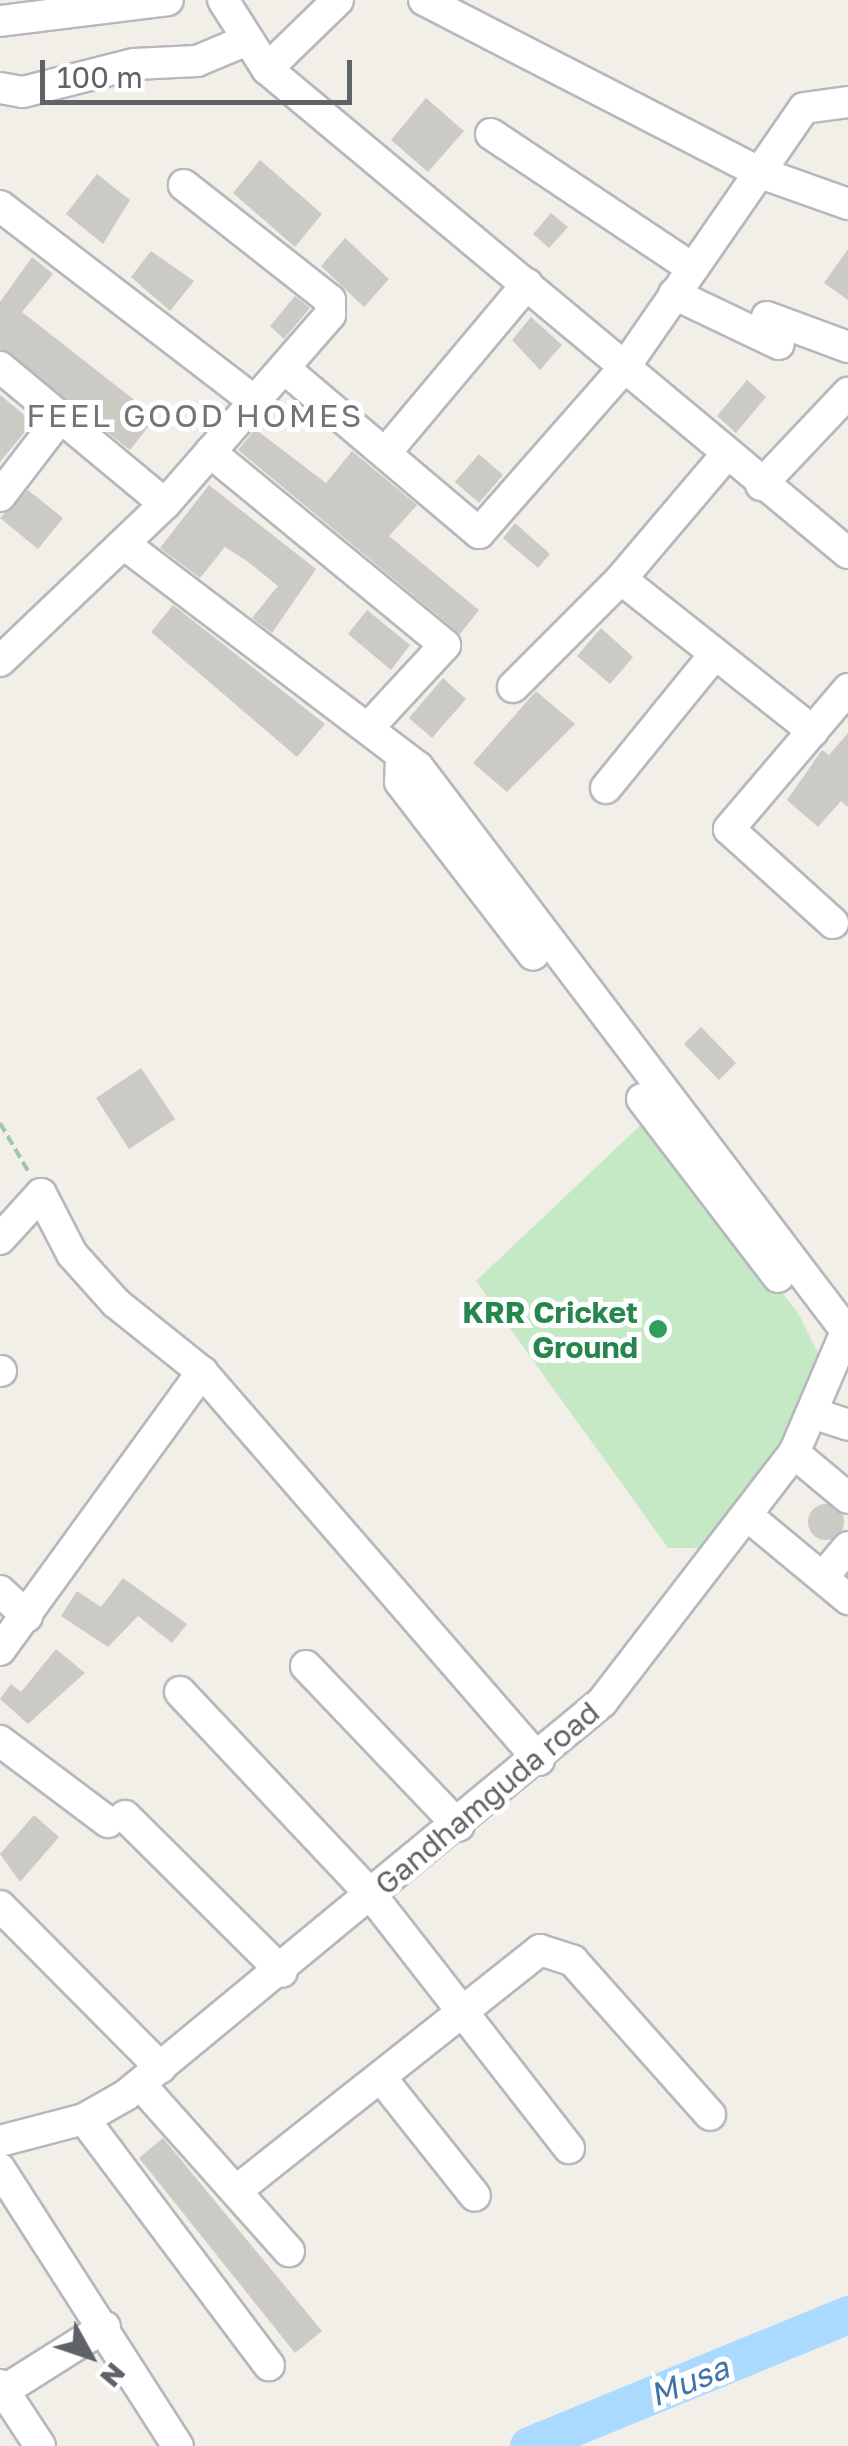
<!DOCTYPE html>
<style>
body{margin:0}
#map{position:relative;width:848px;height:2446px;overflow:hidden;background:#f1efe8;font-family:"Golos Text",sans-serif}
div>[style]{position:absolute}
.green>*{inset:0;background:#c5e8c5}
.river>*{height:38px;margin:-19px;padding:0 19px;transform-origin:19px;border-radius:19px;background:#aadaff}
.building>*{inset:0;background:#cccac5}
.round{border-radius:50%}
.path>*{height:4px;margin-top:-2px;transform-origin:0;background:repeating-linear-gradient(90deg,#9cc7a9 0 10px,transparent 0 15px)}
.roads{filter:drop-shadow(2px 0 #b5b8bc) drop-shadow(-2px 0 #b5b8bc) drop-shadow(0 2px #b5b8bc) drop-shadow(0 -2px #b5b8bc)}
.minor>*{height:30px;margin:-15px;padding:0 15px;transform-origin:15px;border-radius:15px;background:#fff}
.dots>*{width:28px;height:28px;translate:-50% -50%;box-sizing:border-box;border:5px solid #fff;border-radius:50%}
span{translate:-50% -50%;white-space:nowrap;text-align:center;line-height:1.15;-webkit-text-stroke:10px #fff;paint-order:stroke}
.leisure-label{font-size:30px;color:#27864d;font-weight:700}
.right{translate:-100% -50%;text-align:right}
.street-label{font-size:30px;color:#5f6368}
.neighbourhood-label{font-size:32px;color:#70757a;letter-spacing:2.5px}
.water-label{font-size:32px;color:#4174aa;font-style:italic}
.north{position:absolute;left:40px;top:2306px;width:100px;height:100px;-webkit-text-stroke:8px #fff;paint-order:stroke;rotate:130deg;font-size:28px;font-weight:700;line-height:40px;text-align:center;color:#5f6368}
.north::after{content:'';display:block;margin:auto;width:35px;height:45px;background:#5f6368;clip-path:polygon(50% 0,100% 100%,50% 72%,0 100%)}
.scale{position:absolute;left:40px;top:60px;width:312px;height:45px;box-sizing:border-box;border:5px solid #5f6368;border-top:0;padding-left:12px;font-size:30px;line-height:35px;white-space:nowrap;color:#5f6368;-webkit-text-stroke:8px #fff;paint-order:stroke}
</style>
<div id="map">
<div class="green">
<div style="clip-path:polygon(647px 1119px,798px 1313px,821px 1359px,771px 1459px,706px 1548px,668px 1548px,476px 1281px)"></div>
</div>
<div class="river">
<div style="left:529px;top:2446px;width:345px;rotate:-22.3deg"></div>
</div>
<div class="building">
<div style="clip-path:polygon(426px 98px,464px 131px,428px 172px,391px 140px)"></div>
<div style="clip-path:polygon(260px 160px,322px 214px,295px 247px,233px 193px)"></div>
<div style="clip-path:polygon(97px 174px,130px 200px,103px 244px,66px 214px)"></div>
<div style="clip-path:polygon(551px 213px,568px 227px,549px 248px,533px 234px)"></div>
<div style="clip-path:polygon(345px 238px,389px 279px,364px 307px,321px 266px)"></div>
<div style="clip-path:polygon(848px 249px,848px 300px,824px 283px)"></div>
<div style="clip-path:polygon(151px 251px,194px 281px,170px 311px,131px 277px)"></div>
<div style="clip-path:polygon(32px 257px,53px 274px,22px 312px,156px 417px,130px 450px,0 349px,0 302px)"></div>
<div style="clip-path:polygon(295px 296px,310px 308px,284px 339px,270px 326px)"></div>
<div style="clip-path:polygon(531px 317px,562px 345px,540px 370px,512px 340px)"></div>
<div style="clip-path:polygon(747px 380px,766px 397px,736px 433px,717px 416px)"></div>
<div style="clip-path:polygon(0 395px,33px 422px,0 462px)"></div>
<div style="clip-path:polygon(255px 429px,326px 483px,352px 451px,417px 505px,389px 536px,479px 610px,460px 634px,238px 450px)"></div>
<div style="clip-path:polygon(479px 454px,503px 475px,479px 503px,455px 482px)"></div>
<div style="clip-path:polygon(209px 485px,316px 569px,272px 633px,252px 618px,278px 586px,247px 561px,225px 547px,200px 578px,160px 548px)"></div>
<div style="clip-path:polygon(28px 490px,63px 518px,38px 549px,0 518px)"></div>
<div style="clip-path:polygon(515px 523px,550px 554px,538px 568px,503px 538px)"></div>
<div style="clip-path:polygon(173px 605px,325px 724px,297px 757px,151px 632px)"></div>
<div style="clip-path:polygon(367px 610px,410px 645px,391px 670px,348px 634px)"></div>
<div style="clip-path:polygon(601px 628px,633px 657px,610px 684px,577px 656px)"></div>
<div style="clip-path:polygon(443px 678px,466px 699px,432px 738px,409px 718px)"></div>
<div style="clip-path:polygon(536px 691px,575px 724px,507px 792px,473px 763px)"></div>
<div style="clip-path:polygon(848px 733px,848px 807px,841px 801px,818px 827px,787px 800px,822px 750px,829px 755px)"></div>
<div style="clip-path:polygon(701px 1027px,736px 1063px,719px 1080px,684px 1044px)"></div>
<div style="clip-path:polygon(141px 1068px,175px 1119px,129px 1149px,96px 1098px)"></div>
<div class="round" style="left:808px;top:1504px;width:36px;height:36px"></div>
<div style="clip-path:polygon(123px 1578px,187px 1624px,172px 1643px,138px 1616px,108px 1647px,61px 1616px,77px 1591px,101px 1607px)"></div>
<div style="clip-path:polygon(56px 1649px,85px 1673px,28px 1724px,0 1699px,11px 1684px,21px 1692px)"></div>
<div style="clip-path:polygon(34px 1815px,59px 1837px,20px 1882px,0 1854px)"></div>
<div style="clip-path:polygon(163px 2138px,322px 2331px,295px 2353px,139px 2158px)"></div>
</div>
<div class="path">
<div style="left:0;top:1123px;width:56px;rotate:59.7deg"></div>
</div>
<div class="roads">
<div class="minor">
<div style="left:223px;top:0;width:82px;rotate:57.5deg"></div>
<div style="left:267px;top:69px;width:756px;rotate:39.8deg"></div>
<div style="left:424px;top:0;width:376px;rotate:27.2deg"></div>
<div style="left:758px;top:172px;width:96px;rotate:19.6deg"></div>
<div style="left:0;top:21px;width:169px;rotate:-7.1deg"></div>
<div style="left:267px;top:69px;width:99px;rotate:-44.2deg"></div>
<div style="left:0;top:88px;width:23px;rotate:10deg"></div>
<div style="left:23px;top:92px;width:114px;rotate:-14.2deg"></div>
<div style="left:134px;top:64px;width:63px;rotate:-2.7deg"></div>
<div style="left:197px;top:61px;width:54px;rotate:-22.8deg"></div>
<div style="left:491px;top:134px;width:242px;rotate:33.7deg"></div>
<div style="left:0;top:206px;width:322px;rotate:37.5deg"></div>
<div style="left:674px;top:294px;width:116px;rotate:25.5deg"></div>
<div style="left:767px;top:317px;width:86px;rotate:20.3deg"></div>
<div style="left:0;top:367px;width:214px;rotate:39.7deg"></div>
<div style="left:285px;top:369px;width:254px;rotate:40.2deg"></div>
<div style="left:479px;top:533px;width:220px;rotate:-48.7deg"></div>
<div style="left:624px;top:368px;width:316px;rotate:-55.3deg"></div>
<div style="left:804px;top:108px;width:44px;rotate:-7.8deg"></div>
<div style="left:387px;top:451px;width:218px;rotate:-50deg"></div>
<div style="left:210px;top:452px;width:304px;rotate:39.4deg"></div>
<div style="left:445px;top:645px;width:109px;rotate:132.8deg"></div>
<div style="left:726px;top:455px;width:162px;rotate:130.3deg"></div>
<div style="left:621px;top:579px;width:245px;rotate:38.4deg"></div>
<div style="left:761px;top:485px;width:127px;rotate:-46.6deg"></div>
<div style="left:0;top:496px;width:97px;rotate:-52.5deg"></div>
<div style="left:124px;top:544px;width:369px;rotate:37.2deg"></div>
<div style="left:418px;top:767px;width:709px;rotate:52.79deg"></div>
<div style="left:0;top:661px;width:228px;rotate:-43.6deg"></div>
<div style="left:165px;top:504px;width:251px;rotate:-48.9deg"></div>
<div style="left:330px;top:315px;width:15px;rotate:-90deg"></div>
<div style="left:330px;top:300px;width:186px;rotate:-141.8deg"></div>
<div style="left:513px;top:687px;width:153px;rotate:-45deg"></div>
<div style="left:401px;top:758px;width:24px;rotate:92deg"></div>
<div style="left:400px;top:782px;width:218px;rotate:52.4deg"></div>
<div style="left:606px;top:788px;width:173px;rotate:-50.9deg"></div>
<div style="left:833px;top:923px;width:140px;rotate:-137.9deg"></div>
<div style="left:729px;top:829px;width:184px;rotate:-49.6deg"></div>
<div style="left:642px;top:1099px;width:224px;rotate:52.6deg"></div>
<div style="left:0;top:1239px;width:61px;rotate:-47.7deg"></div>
<div style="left:41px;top:1194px;width:68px;rotate:62.7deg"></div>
<div style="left:72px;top:1254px;width:66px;rotate:48.1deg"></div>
<div style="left:116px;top:1303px;width:110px;rotate:38.7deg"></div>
<div style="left:202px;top:1372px;width:514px;rotate:49.02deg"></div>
<div style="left:0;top:1371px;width:1px"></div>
<div style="left:815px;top:1414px;width:35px;rotate:18deg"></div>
<div style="left:794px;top:1453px;width:70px;rotate:39.8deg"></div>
<div style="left:749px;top:1517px;width:129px;rotate:39.6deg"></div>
<div style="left:823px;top:1577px;width:39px;rotate:-50deg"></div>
<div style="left:0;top:1591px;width:37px;rotate:43deg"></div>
<div style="left:0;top:1650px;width:344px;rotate:-54deg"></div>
<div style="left:306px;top:1666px;width:221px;rotate:46.3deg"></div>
<div style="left:180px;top:1692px;width:280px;rotate:46.7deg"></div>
<div style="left:372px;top:1896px;width:320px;rotate:52deg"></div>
<div style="left:0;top:1741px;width:135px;rotate:36.9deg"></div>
<div style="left:125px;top:1816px;width:221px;rotate:44.8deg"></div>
<div style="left:0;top:1906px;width:228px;rotate:45.2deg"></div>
<div style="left:382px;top:2079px;width:149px;rotate:51.5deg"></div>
<div style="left:140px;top:2084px;width:224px;rotate:48.3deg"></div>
<div style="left:84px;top:2119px;width:308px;rotate:53.1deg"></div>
<div style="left:0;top:2141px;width:87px;rotate:-14.7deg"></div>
<div style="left:84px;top:2119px;width:48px;rotate:-29.7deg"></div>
<div style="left:126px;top:2095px;width:617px;rotate:-39.54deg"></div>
<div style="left:602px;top:1702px;width:314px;rotate:-52.4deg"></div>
<div style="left:794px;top:1453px;width:137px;rotate:-66.8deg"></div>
<div style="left:0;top:2169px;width:329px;rotate:57.3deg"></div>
<div style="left:236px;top:2191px;width:388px;rotate:-38.4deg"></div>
<div style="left:540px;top:1950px;width:35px;rotate:18deg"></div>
<div style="left:573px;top:1961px;width:206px;rotate:48.3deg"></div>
<div style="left:0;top:2385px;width:73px;rotate:56.7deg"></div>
<div style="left:0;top:2393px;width:124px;rotate:-32.2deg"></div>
</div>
</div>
<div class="dots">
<div style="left:658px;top:1329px;background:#2e9e5b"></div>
</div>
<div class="leisure-label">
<span class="right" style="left:638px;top:1329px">KRR Cricket<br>Ground</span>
</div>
<div class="street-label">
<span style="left:487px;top:1798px;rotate:-40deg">Gandhamguda road</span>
</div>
<div class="neighbourhood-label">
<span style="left:195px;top:415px">FEEL GOOD HOMES</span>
</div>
<div class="water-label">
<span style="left:689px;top:2381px;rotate:-22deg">Musa</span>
</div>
<div class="north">N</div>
<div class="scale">100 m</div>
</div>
